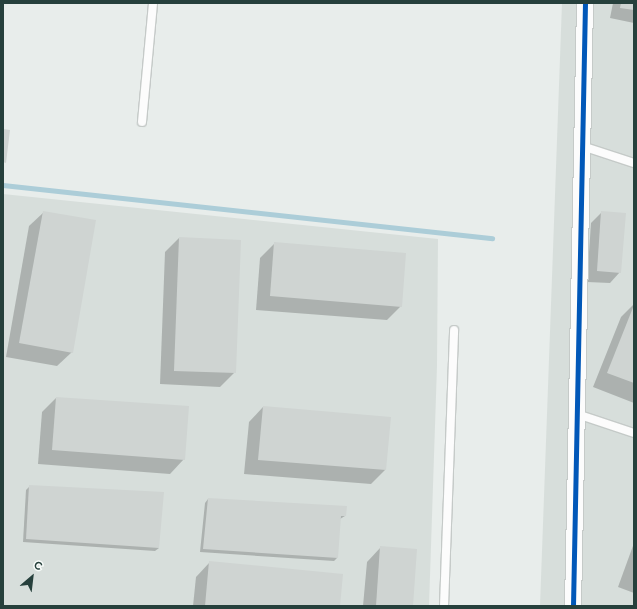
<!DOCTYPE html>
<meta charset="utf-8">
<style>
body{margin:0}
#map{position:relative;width:637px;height:609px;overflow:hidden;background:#e8edeb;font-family:Raleway,sans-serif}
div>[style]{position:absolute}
.built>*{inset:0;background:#d7dedb}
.shadow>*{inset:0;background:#0003}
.stream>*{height:4.5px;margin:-2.25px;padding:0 2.25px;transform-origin:2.25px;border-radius:2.25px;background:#accdd8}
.building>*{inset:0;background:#cfd4d2}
.roads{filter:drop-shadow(1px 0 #c5cac8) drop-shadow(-1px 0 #c5cac8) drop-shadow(0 1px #c5cac8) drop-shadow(0 -1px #c5cac8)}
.lane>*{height:8px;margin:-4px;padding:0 4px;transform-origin:4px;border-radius:4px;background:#fcfcfc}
.street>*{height:16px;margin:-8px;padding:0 8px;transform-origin:8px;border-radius:8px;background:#fcfcfc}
.cycleway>*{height:5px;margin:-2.5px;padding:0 2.5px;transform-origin:2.5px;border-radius:2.5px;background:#0057b8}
span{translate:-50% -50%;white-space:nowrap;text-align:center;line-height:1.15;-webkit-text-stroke:3.5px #f7fbf9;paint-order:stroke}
.frame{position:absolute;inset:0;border:4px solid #26403c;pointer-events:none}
.north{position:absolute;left:12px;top:557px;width:40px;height:40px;-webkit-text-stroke:3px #f7fbf9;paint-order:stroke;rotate:28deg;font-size:11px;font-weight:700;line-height:16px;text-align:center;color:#26403c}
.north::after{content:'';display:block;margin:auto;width:14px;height:18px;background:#26403c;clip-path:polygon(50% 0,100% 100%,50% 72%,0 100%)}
</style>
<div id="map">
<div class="built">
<div style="clip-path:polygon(562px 3px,634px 3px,634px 606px,540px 606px)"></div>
<div style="clip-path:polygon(3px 194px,438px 239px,437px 366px,429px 606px,3px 606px)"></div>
</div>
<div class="shadow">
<div style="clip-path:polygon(613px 3px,634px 3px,634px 23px,610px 18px)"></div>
<div style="clip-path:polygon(44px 212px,72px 352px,57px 366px,6px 357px,29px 226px)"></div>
<div style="clip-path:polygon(602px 212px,620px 272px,610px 283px,587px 282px,591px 223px)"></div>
<div style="clip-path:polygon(179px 238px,235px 372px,220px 387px,160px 384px,165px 252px)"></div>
<div style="clip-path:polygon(275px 243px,401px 306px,387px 320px,256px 310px,260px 258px)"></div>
<div style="clip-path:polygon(634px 304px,634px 403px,593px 387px,621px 317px)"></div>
<div style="clip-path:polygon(56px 398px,184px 459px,170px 474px,38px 464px,42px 412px)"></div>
<div style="clip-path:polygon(263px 407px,390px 418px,385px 470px,371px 484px,244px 474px,249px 422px)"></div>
<div style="clip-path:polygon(30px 486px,159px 548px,155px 551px,23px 542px,26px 490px)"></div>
<div style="clip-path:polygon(208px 499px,345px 516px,340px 519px,337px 558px,334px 561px,200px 552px,205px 503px)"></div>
<div style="clip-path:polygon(634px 543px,634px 593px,618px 587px)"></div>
<div style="clip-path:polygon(381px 547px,412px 606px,363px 606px,367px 562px)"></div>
<div style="clip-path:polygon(210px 562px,339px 606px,193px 606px,196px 577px)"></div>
</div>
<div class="stream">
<div style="left:3px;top:185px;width:492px;rotate:6.2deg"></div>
</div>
<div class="building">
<div style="clip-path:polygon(621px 3px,634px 3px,634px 10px,620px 8px)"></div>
<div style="clip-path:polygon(3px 129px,10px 130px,6px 163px,3px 162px)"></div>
<div style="clip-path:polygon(43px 211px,96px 220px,73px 353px,19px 343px)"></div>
<div style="clip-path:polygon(601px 211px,626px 213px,621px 273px,597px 271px)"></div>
<div style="clip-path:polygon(179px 237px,241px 240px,236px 373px,174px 371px)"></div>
<div style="clip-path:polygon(274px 242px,406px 253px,402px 307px,270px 296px)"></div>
<div style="clip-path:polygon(634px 305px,634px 383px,607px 373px)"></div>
<div style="clip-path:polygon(56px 397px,189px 406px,185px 460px,52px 450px)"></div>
<div style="clip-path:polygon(263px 406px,391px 417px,386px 470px,258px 460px)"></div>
<div style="clip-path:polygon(29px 485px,164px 492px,159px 548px,26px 539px)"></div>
<div style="clip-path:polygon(208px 498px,347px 506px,346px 516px,341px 516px,338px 558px,203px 549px)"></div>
<div style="clip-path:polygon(380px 546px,417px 549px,413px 606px,376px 606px)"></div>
<div style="clip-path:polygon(209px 561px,343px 574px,340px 606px,205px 606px)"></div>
</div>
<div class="roads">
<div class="lane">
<div style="left:142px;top:122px;width:120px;rotate:-84.7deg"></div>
<div style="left:582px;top:146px;width:55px;rotate:18.1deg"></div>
<div style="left:577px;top:414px;width:60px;rotate:18.4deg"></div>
<div style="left:444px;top:606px;width:276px;rotate:-87.9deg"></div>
</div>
<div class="street">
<div style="left:573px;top:606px;width:603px;rotate:-88.86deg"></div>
</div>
</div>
<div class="cycleway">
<div style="left:573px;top:606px;width:603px;rotate:-88.86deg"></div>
</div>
<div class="frame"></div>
<div class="north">С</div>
</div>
